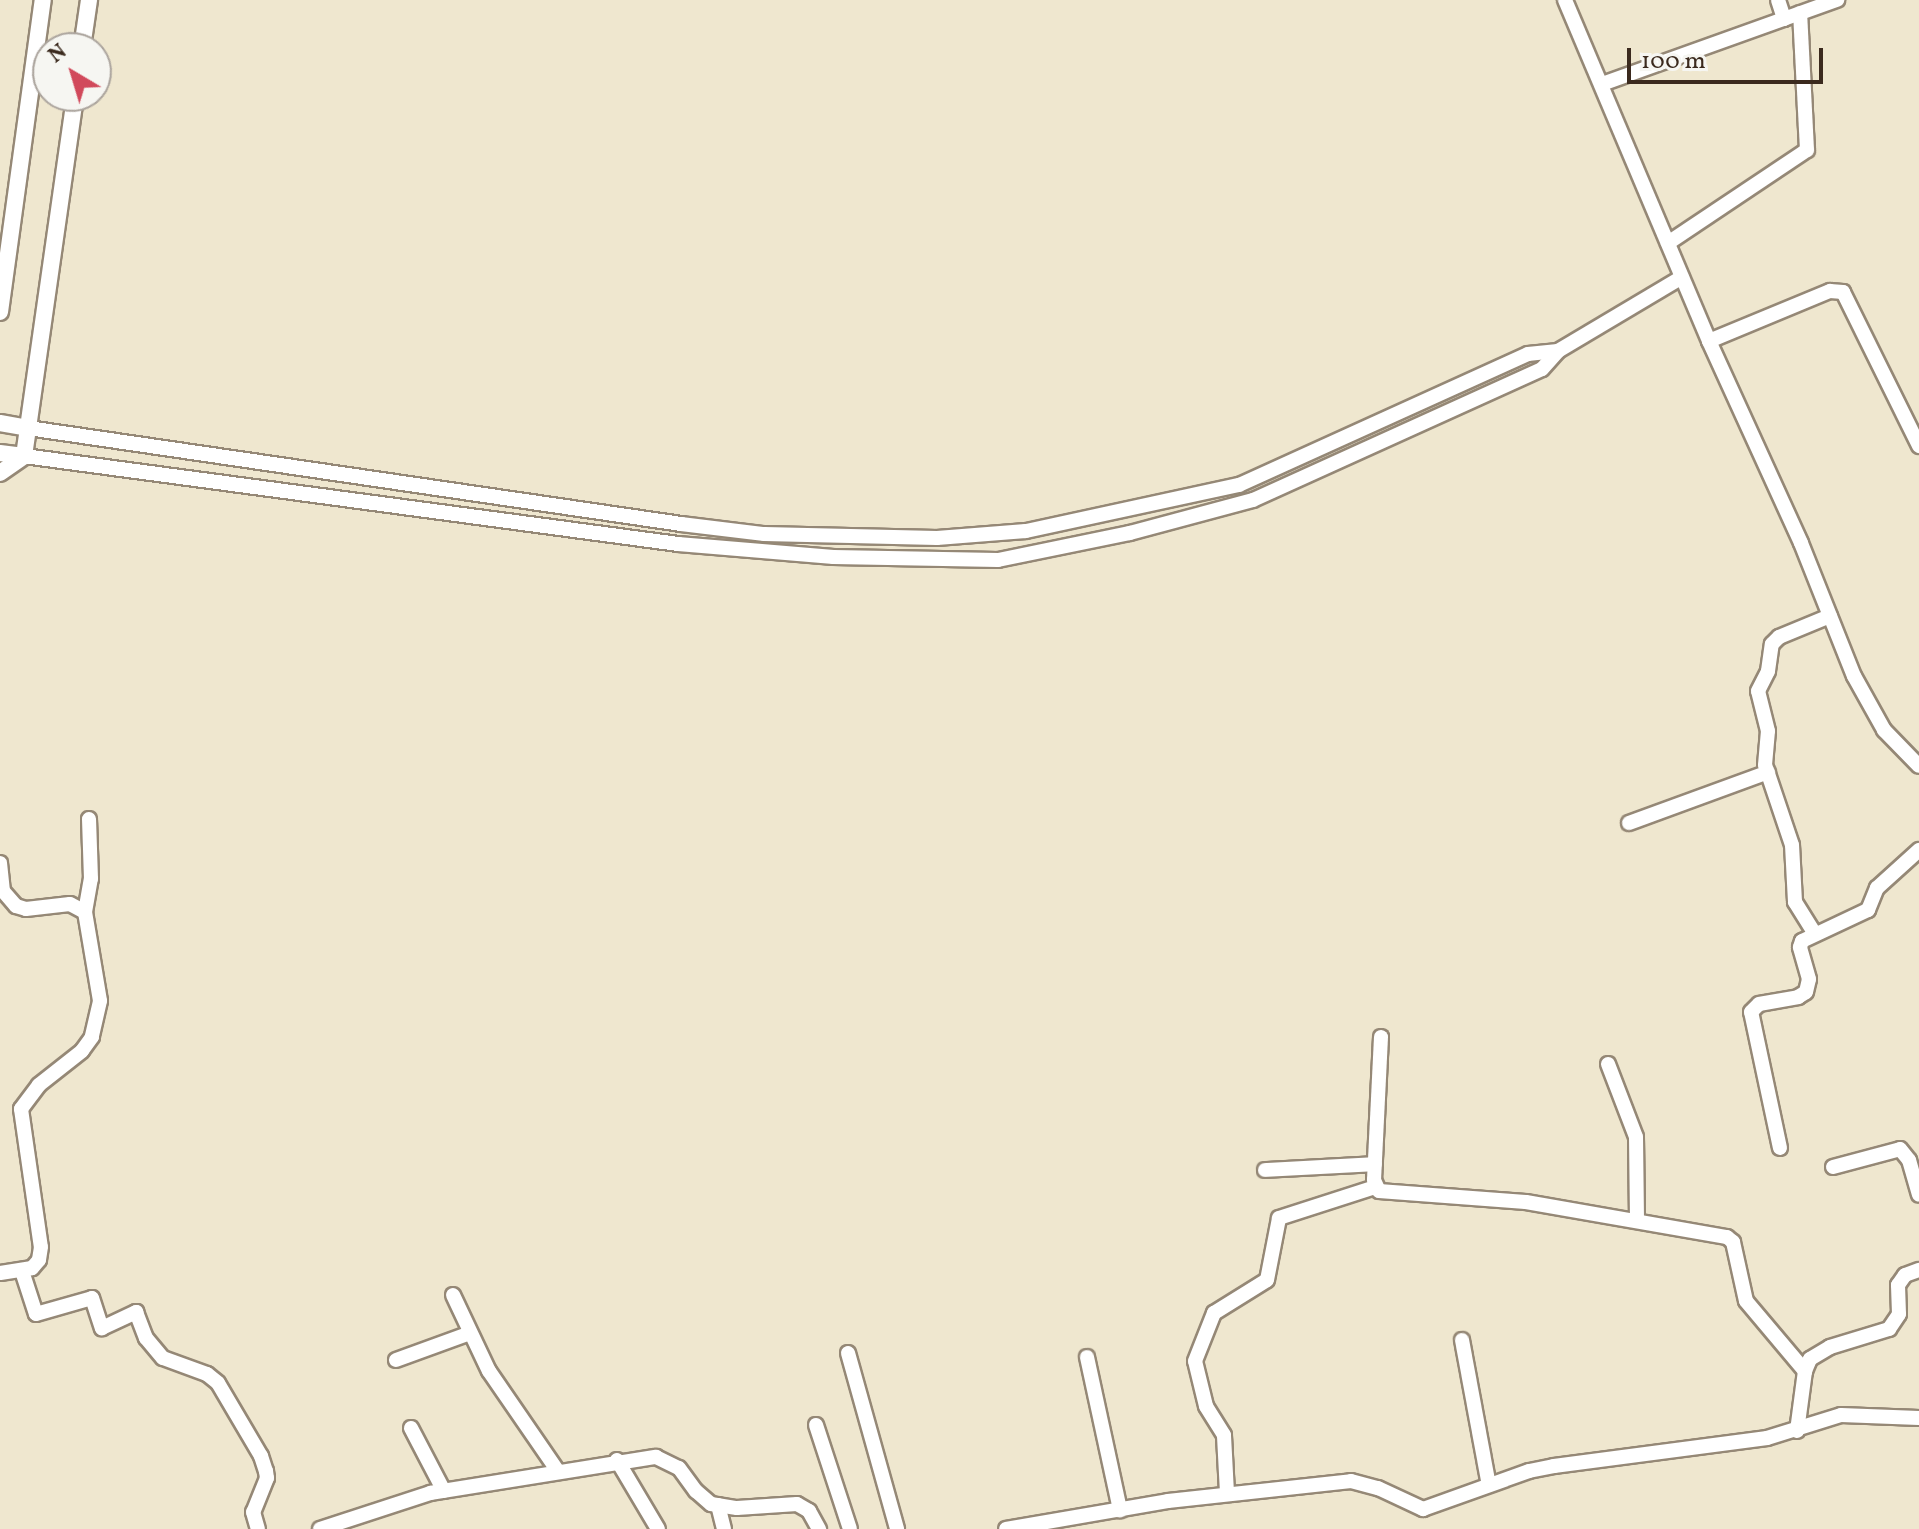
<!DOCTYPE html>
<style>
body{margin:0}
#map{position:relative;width:1919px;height:1529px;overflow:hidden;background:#efe7cf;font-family:Vollkorn,serif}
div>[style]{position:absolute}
.roads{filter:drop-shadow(2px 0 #958876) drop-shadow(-2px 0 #958876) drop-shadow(0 2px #958876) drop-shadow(0 -2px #958876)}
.minor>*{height:14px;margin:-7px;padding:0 7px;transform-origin:7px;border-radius:7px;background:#fff}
.tertiary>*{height:16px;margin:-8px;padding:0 8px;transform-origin:8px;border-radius:8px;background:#fff}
span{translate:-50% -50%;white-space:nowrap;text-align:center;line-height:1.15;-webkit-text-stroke:7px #f6f6f2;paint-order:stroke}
.north{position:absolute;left:32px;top:32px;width:80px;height:80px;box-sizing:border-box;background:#f6f6f2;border:2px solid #aba49d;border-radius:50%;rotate:322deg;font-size:22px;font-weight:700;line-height:32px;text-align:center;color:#3b2a1e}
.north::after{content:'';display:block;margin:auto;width:28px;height:36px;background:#d1495b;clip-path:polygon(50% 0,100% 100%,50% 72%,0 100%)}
.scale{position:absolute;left:1627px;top:48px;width:196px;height:36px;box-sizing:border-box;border:4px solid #3b2a1e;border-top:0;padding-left:10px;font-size:24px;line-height:28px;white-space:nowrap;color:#3b2a1e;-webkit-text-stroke:6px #f6f6f2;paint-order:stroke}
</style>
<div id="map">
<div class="roads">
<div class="minor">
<div style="left:1565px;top:0;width:370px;rotate:67.1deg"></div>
<div style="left:1709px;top:341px;width:222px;rotate:65.5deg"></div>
<div style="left:1801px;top:543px;width:143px;rotate:68.3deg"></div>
<div style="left:1854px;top:676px;width:62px;rotate:60.9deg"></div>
<div style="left:1884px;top:730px;width:50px;rotate:45.8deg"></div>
<div style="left:1778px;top:0;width:20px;rotate:72deg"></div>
<div style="left:1602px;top:84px;width:250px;rotate:-19.7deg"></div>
<div style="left:1668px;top:243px;width:167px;rotate:-33.8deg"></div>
<div style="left:1807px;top:150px;width:137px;rotate:-92.9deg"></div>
<div style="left:1709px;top:341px;width:131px;rotate:-22.5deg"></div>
<div style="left:1830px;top:291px;width:13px;rotate:4deg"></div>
<div style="left:1843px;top:292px;width:172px;rotate:63.7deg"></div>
<div style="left:28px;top:428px;width:660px;rotate:8.36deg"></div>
<div style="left:681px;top:524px;width:84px;rotate:6.9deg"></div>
<div style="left:764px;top:534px;width:173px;rotate:1.3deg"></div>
<div style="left:937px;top:538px;width:89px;rotate:-4.5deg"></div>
<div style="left:1026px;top:531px;width:218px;rotate:-12.2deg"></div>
<div style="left:1239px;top:485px;width:317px;rotate:-24.4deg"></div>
<div style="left:1528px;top:354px;width:30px;rotate:-6deg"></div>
<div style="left:24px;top:456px;width:660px;rotate:7.66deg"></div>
<div style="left:678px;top:544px;width:156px;rotate:4.8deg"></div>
<div style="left:833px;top:557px;width:165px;rotate:1deg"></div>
<div style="left:998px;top:560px;width:135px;rotate:-11.6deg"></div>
<div style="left:1130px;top:533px;width:127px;rotate:-15deg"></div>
<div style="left:1253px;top:500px;width:317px;rotate:-24.4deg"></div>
<div style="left:1542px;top:369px;width:24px;rotate:-48deg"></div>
<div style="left:1558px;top:351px;width:144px;rotate:-30.8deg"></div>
<div style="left:1629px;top:823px;width:148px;rotate:-20.1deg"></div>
<div style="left:0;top:863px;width:28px;rotate:84deg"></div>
<div style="left:3px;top:891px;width:20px;rotate:49deg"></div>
<div style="left:16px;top:906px;width:10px;rotate:17deg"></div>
<div style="left:26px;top:909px;width:44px;rotate:-6.5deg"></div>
<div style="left:70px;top:904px;width:17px;rotate:28deg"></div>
<div style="left:85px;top:912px;width:90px;rotate:80.4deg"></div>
<div style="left:100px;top:1001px;width:37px;rotate:103deg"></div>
<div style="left:92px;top:1037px;width:17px;rotate:126deg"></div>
<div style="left:82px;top:1051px;width:55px;rotate:141.7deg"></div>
<div style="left:39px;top:1085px;width:30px;rotate:127deg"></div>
<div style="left:21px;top:1109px;width:139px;rotate:81.8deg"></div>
<div style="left:41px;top:1247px;width:13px;rotate:99deg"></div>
<div style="left:39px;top:1260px;width:11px;rotate:131deg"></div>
<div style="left:32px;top:1268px;width:32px;rotate:171deg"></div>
<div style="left:85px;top:912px;width:34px;rotate:-80deg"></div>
<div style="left:91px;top:879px;width:60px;rotate:-91.9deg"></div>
<div style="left:1815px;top:934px;width:38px;rotate:-122deg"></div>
<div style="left:1795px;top:902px;width:57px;rotate:-93deg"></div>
<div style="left:1792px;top:845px;width:84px;rotate:-108.6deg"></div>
<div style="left:1765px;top:765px;width:34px;rotate:-85deg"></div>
<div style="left:1768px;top:731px;width:41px;rotate:-104deg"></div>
<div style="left:1758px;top:691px;width:22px;rotate:-63deg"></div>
<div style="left:1768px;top:671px;width:27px;rotate:-82deg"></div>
<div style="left:1772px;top:644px;width:10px;rotate:-45deg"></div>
<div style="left:1779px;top:637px;width:55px;rotate:-22.4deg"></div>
<div style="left:1381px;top:1037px;width:143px;rotate:92.8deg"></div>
<div style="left:1374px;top:1180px;width:12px;rotate:66deg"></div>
<div style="left:1379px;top:1191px;width:147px;rotate:4.3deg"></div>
<div style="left:1526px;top:1202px;width:204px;rotate:9.9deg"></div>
<div style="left:1727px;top:1237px;width:8px;rotate:40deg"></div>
<div style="left:1733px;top:1242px;width:60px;rotate:77.6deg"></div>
<div style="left:1746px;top:1301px;width:92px;rotate:49.9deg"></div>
<div style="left:1608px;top:1064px;width:78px;rotate:69deg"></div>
<div style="left:1636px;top:1137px;width:84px;rotate:89.3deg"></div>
<div style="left:1780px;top:1148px;width:139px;rotate:-102deg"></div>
<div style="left:1751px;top:1012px;width:11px;rotate:-45deg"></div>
<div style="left:1759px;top:1004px;width:40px;rotate:-10deg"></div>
<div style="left:1798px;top:997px;width:9px;rotate:-32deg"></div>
<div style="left:1806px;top:992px;width:13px;rotate:-77deg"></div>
<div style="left:1809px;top:979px;width:33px;rotate:-106deg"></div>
<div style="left:1800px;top:947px;width:6px;rotate:-72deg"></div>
<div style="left:1802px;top:941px;width:73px;rotate:-25.2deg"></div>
<div style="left:1868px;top:910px;width:24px;rotate:-68deg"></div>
<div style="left:1877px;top:888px;width:57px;rotate:-42.1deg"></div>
<div style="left:1833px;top:1167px;width:69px;rotate:-15deg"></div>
<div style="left:1900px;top:1149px;width:14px;rotate:51deg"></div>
<div style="left:1909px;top:1160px;width:36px;rotate:74deg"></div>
<div style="left:1265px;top:1170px;width:110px;rotate:-3.1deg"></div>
<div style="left:22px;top:1271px;width:45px;rotate:72deg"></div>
<div style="left:36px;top:1314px;width:58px;rotate:-15.9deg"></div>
<div style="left:92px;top:1298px;width:32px;rotate:72deg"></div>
<div style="left:102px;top:1328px;width:38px;rotate:-25deg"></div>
<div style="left:136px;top:1312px;width:28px;rotate:69deg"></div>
<div style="left:146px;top:1338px;width:26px;rotate:50deg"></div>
<div style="left:163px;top:1358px;width:47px;rotate:20deg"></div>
<div style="left:207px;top:1374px;width:14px;rotate:39deg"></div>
<div style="left:218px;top:1383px;width:85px;rotate:59.5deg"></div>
<div style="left:261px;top:1456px;width:16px;rotate:72deg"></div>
<div style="left:266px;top:1471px;width:7px;rotate:82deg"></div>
<div style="left:267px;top:1478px;width:37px;rotate:112deg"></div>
<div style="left:253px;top:1512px;width:18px;rotate:74deg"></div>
<div style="left:453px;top:1295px;width:84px;rotate:64.7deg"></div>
<div style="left:489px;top:1371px;width:120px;rotate:55.5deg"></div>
<div style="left:1462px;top:1340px;width:147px;rotate:79.5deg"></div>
<div style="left:848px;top:1353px;width:183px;rotate:74.4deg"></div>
<div style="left:1087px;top:1357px;width:157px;rotate:77.8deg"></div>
<div style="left:396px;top:1360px;width:79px;rotate:-20deg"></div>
<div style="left:816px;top:1425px;width:109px;rotate:71.9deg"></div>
<div style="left:411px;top:1428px;width:71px;rotate:62.4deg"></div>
<div style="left:1797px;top:1431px;width:61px;rotate:-82.4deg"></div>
<div style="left:1805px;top:1371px;width:13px;rotate:-67deg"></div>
<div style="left:1810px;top:1359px;width:23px;rotate:-31deg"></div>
<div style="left:1830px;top:1347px;width:62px;rotate:-17deg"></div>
<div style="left:1889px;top:1329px;width:18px;rotate:-56deg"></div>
<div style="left:1899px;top:1314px;width:29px;rotate:-92deg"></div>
<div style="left:1898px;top:1285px;width:12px;rotate:-55deg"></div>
<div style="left:1905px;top:1275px;width:15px;rotate:-20deg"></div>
<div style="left:617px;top:1460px;width:80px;rotate:59.3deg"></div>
<div style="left:1227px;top:1493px;width:58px;rotate:-93deg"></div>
<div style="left:1224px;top:1435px;width:34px;rotate:-122deg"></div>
<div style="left:1206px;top:1406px;width:46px;rotate:-103.7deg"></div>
<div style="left:1195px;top:1361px;width:52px;rotate:-68.4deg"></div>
<div style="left:1214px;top:1313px;width:62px;rotate:-31.9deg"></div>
<div style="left:1267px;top:1280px;width:63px;rotate:-79deg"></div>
<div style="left:1279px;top:1218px;width:101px;rotate:-17.9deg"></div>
<div style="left:718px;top:1505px;width:25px;rotate:76deg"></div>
<div style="left:320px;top:1529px;width:116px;rotate:-18.1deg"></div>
<div style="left:430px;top:1493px;width:229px;rotate:-9.1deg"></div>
<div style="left:656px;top:1457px;width:25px;rotate:26deg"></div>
<div style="left:679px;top:1468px;width:29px;rotate:54deg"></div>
<div style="left:696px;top:1491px;width:20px;rotate:41deg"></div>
<div style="left:711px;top:1504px;width:26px;rotate:9deg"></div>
<div style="left:737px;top:1508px;width:60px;rotate:-3.8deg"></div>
<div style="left:797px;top:1504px;width:14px;rotate:30deg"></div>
<div style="left:809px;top:1511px;width:21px;rotate:61deg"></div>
<div style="left:1006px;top:1529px;width:164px;rotate:-9.8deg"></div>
<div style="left:1168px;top:1501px;width:184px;rotate:-6.2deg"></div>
<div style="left:1351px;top:1481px;width:28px;rotate:15deg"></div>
<div style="left:1378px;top:1488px;width:50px;rotate:25deg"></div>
<div style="left:1423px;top:1509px;width:113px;rotate:-19.7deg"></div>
<div style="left:1529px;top:1471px;width:25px;rotate:-11deg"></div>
<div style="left:1554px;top:1466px;width:215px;rotate:-7.5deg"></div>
<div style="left:1767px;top:1438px;width:77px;rotate:-17.3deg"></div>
<div style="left:1841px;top:1415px;width:78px;rotate:2.2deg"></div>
</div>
<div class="tertiary">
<div style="left:82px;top:48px;width:49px;rotate:-81.7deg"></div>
<div style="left:0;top:312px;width:315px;rotate:-82.2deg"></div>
<div style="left:0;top:423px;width:28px;rotate:10deg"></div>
<div style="left:0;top:453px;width:24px;rotate:7deg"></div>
<div style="left:24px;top:456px;width:364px;rotate:-81.9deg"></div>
<div style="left:0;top:473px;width:29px;rotate:-35deg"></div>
</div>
</div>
<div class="north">N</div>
<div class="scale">100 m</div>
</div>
